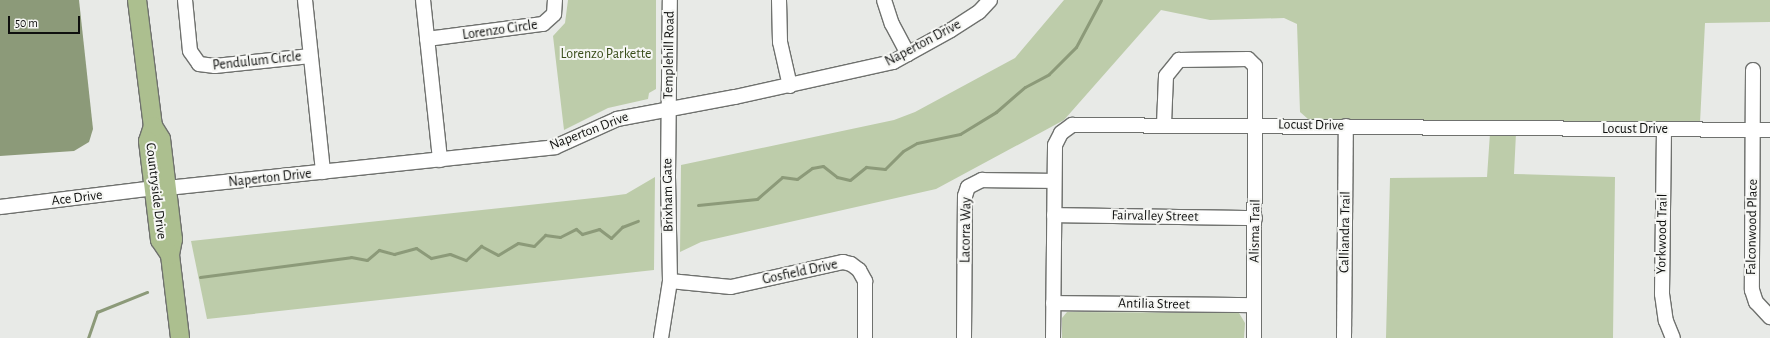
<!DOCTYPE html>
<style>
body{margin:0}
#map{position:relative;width:1770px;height:338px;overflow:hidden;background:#e8eae7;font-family:"Alegreya Sans",sans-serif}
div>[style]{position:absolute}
.green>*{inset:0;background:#bdccaa}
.water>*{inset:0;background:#8c9a79}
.stream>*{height:3px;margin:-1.5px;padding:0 1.5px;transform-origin:1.5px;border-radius:1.5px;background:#8c9a79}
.roads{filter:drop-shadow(1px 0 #6f716e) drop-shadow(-1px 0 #6f716e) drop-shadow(0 1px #6f716e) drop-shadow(0 -1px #6f716e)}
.minor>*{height:14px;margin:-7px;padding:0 7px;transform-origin:7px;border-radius:7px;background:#fff}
.major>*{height:18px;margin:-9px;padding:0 9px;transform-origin:9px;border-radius:9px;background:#acbf8f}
span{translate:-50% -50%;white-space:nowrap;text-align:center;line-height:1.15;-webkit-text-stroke:4px #f6f7f4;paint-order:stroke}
.street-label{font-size:14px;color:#0e0f0e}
.park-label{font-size:14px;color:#384c18}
.scale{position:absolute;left:8px;top:16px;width:72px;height:18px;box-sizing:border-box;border:2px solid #0e0f0e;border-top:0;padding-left:5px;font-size:12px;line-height:14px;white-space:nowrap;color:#0e0f0e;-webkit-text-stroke:3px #f6f7f4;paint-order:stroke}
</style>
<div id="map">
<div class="green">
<div style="clip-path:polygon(568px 0,656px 0,656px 89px,649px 93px,648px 99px,608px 108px,564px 130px,553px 36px,565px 23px)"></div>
<div style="clip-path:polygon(1064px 0,1770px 0,1770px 22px,1705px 23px,1700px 123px,1308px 119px,1300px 112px,1297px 24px,1284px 18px,1210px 20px,1161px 10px,1064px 120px,936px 189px,701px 242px,680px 252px,681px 165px,894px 120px,915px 112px,1015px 58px)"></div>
<div style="clip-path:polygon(1490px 133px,1516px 133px,1514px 174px,1615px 177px,1613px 338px,1386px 338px,1390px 178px,1487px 177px)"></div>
<div style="clip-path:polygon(655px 177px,654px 270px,207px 319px,191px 241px,603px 197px,626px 194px)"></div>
<div style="clip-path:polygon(1067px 312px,1239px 313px,1245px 323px,1244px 338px,1062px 338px,1062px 318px)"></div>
</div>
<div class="water">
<div style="clip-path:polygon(0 0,79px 0,93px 129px,89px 142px,74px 151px,0 156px)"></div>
</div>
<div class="stream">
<div style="left:698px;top:205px;width:59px;rotate:-5.8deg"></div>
<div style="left:757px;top:199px;width:33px;rotate:-41deg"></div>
<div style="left:782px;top:177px;width:15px;rotate:8deg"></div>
<div style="left:797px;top:179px;width:19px;rotate:-36deg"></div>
<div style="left:812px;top:168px;width:11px;rotate:-10deg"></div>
<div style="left:823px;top:166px;width:18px;rotate:38deg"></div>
<div style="left:837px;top:177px;width:13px;rotate:13deg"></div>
<div style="left:850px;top:180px;width:21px;rotate:-39deg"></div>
<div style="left:866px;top:167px;width:19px;rotate:6deg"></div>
<div style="left:885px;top:169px;width:25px;rotate:-45deg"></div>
<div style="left:903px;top:151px;width:16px;rotate:-30deg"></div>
<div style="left:917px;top:143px;width:44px;rotate:-11.8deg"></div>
<div style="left:960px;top:134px;width:42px;rotate:-31.4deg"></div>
<div style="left:996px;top:112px;width:38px;rotate:-41deg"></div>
<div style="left:1025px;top:87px;width:27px;rotate:-28deg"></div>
<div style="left:1049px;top:74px;width:38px;rotate:-45deg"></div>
<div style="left:1076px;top:47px;width:53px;rotate:-62deg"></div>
<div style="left:200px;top:277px;width:152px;rotate:-7.5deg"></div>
<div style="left:351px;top:257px;width:16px;rotate:11deg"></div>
<div style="left:367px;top:260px;width:16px;rotate:-40deg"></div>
<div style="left:379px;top:250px;width:16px;rotate:15deg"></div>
<div style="left:394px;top:254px;width:23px;rotate:-15deg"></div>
<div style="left:416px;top:248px;width:18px;rotate:34deg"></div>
<div style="left:431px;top:258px;width:19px;rotate:-12deg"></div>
<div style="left:450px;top:254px;width:17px;rotate:21deg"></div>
<div style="left:466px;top:260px;width:21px;rotate:-43deg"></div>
<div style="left:481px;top:246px;width:19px;rotate:28deg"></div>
<div style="left:498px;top:255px;width:23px;rotate:-31deg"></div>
<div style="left:518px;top:243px;width:16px;rotate:11deg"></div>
<div style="left:534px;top:246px;width:16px;rotate:-45deg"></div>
<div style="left:545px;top:235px;width:15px;rotate:8deg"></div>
<div style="left:560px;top:237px;width:18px;rotate:-27deg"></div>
<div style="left:576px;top:229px;width:8px;rotate:40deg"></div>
<div style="left:582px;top:234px;width:18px;rotate:-16deg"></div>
<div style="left:599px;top:229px;width:15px;rotate:37deg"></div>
<div style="left:611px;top:238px;width:16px;rotate:-45deg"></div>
<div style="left:622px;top:227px;width:17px;rotate:-21deg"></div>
<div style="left:88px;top:338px;width:28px;rotate:-71deg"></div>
<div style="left:97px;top:312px;width:54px;rotate:-21.8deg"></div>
</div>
<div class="roads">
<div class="minor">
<div style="left:185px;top:0;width:51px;rotate:84.4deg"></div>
<div style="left:190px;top:51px;width:16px;rotate:55deg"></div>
<div style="left:199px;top:64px;width:16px;rotate:7deg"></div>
<div style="left:215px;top:66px;width:96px;rotate:-6deg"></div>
<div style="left:305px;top:0;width:173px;rotate:84deg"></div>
<div style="left:423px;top:0;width:161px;rotate:83.9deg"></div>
<div style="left:779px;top:0;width:42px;rotate:88.6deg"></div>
<div style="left:780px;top:42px;width:45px;rotate:77.2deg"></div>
<div style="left:884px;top:0;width:25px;rotate:72deg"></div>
<div style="left:892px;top:24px;width:34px;rotate:62deg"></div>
<div style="left:427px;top:39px;width:117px;rotate:-7.4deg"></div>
<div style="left:543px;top:24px;width:15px;rotate:-42deg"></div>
<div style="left:554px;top:14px;width:14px;rotate:-86deg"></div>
<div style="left:1753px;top:70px;width:220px;rotate:90.3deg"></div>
<div style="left:1752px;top:290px;width:13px;rotate:72deg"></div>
<div style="left:1756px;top:302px;width:21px;rotate:47deg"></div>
<div style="left:1164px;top:124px;width:48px;rotate:-87.6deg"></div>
<div style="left:1166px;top:76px;width:21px;rotate:-51deg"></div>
<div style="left:1179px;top:60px;width:69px;rotate:-0.8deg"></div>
<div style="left:1248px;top:59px;width:10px;rotate:45deg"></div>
<div style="left:1255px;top:66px;width:272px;rotate:90.2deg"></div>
<div style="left:1664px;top:129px;width:165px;rotate:90.7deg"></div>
<div style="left:1662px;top:294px;width:27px;rotate:82deg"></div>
<div style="left:1666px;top:321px;width:18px;rotate:68deg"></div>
<div style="left:167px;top:188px;width:390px;rotate:-6deg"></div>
<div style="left:555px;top:147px;width:68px;rotate:-24.3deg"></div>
<div style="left:617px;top:119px;width:120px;rotate:-10.6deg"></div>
<div style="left:735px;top:97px;width:162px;rotate:-12.5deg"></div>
<div style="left:893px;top:62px;width:66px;rotate:-28.9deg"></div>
<div style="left:951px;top:30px;width:33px;rotate:-33deg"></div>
<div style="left:979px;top:12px;width:16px;rotate:-47deg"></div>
<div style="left:0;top:207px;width:155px;rotate:-7deg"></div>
<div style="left:1054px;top:215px;width:201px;rotate:0.9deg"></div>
<div style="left:670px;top:281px;width:61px;rotate:5.6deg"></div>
<div style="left:731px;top:287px;width:115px;rotate:-12.6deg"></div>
<div style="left:843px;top:262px;width:8px;rotate:14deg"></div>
<div style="left:851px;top:264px;width:10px;rotate:37deg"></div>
<div style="left:859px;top:270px;width:13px;rotate:61deg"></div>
<div style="left:865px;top:281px;width:57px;rotate:90deg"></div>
<div style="left:1053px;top:303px;width:201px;rotate:0.6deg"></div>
<div style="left:661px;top:338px;width:58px;rotate:-81deg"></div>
<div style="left:670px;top:281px;width:104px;rotate:-91.1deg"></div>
<div style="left:668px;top:177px;width:177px;rotate:-89.4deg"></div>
<div style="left:964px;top:338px;width:142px;rotate:-89.6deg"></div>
<div style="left:965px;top:196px;width:9px;rotate:-72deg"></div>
<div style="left:968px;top:187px;width:16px;rotate:-27deg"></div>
<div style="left:982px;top:180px;width:71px;rotate:0.8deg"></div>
<div style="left:1053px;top:338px;width:193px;rotate:-89.4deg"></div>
<div style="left:1055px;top:145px;width:13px;rotate:-63deg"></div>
<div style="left:1061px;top:133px;width:14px;rotate:-36deg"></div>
<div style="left:1072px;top:125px;width:698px;rotate:0.41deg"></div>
<div style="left:1344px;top:338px;width:212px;rotate:-89.5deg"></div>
</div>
<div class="major">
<div style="left:137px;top:0;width:127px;rotate:82.8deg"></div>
<div style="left:153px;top:126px;width:15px;rotate:58deg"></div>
<div style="left:161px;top:139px;width:101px;rotate:83.2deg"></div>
<div style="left:173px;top:239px;width:16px;rotate:101deg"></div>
<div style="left:170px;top:255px;width:84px;rotate:83.1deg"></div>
<div style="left:153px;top:126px;width:16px;rotate:108deg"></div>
<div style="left:148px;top:141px;width:100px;rotate:83.1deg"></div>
<div style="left:160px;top:240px;width:18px;rotate:56deg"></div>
</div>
</div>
<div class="street-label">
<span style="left:500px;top:30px;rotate:-8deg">Lorenzo Circle</span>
<span style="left:923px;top:43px;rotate:-28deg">Naperton Drive</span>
<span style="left:669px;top:55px;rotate:-89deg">Templehill Road</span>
<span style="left:257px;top:61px;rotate:-6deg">Pendulum Circle</span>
<span style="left:1311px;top:125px;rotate:1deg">Locust Drive</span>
<span style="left:1635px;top:129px">Locust Drive</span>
<span style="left:589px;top:131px;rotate:-21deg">Naperton Drive</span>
<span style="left:270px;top:178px;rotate:-6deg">Naperton Drive</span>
<span style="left:156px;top:191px;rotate:83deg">Countryside Drive</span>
<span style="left:668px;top:195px;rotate:-91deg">Brixham Gate</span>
<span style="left:77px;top:198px;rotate:-7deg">Ace Drive</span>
<span style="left:1155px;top:216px;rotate:1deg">Fairvalley Street</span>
<span style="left:1752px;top:227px;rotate:-89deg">Falconwood Place</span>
<span style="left:966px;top:230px;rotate:-89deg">Lacorra Way</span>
<span style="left:1255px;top:231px;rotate:-89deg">Alisma Trail</span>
<span style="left:1345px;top:232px;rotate:-89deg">Calliandra Trail</span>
<span style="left:1662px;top:234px;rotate:-89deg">Yorkwood Trail</span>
<span style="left:800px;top:272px;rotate:-12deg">Gosfield Drive</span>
<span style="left:1154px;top:304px;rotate:1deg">Antilia Street</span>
</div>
<div class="park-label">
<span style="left:606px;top:54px">Lorenzo Parkette</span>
</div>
<div class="scale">50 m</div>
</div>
